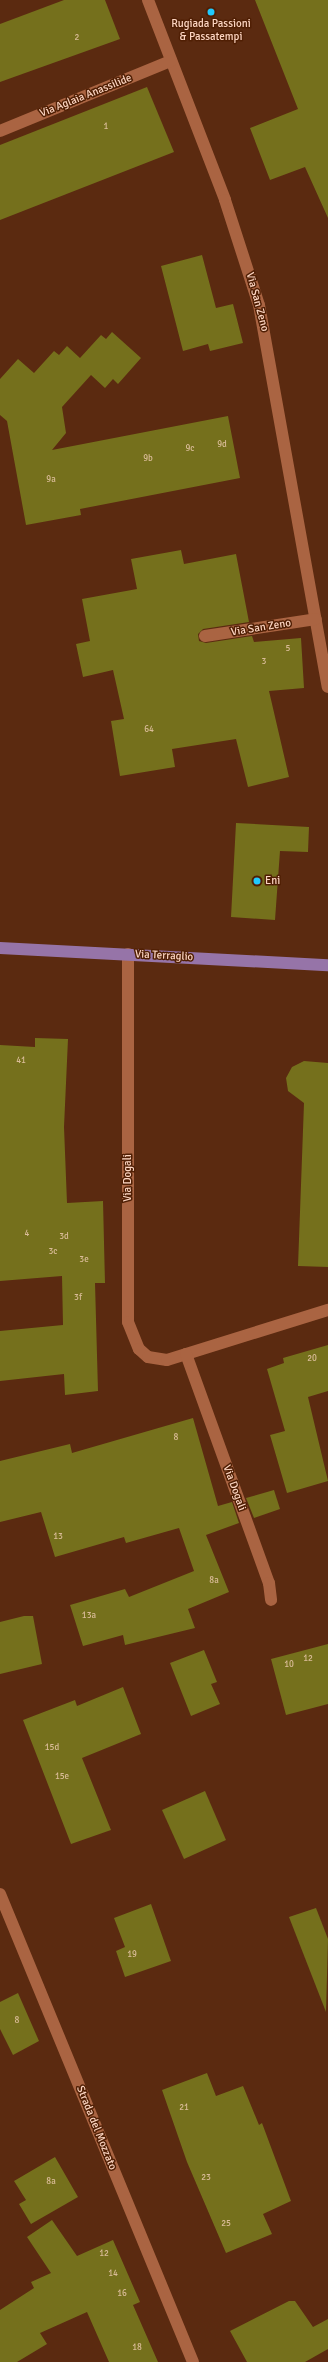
<!DOCTYPE html>
<style>
body{margin:0}
#map{position:relative;width:328px;height:2362px;overflow:hidden;background:#5b2a10;font-family:Signika,sans-serif}
div>[style]{position:absolute}
.building>*{inset:0;background:#75701c}
.minor>*{height:12px;margin:-6px;padding:0 6px;transform-origin:6px;border-radius:6px;background:#aa6442}
.major>*{height:12px;margin:-6px;padding:0 6px;transform-origin:6px;border-radius:6px;background:#9674a8}
.dots>*{width:11px;height:11px;translate:-50% -50%;box-sizing:border-box;border:2px solid #501f04;border-radius:50%}
span{translate:-50% -50%;white-space:nowrap;text-align:center;line-height:1.15;-webkit-text-stroke:3px #501f04;paint-order:stroke}
.number-label{font-size:9px;color:#dabc98}
.number-label span{-webkit-text-stroke-width:0}
.poi-label{font-size:11px;color:#fcd5c2}
.left{translate:0 -50%;text-align:left}
.street-label{font-size:11px;color:#fcd5c2}
</style>
<div id="map">
<div class="building">
<div style="clip-path:polygon(64px 0,105px 0,120px 39px,0 82px,0 24px)"></div>
<div style="clip-path:polygon(255px 0,328px 0,328px 218px,305px 167px,270px 180px,250px 128px,298px 109px)"></div>
<div style="clip-path:polygon(147px 87px,174px 152px,0 220px,0 145px)"></div>
<div style="clip-path:polygon(202px 255px,216px 308px,233px 304px,243px 343px,210px 351px,208px 344px,183px 351px,161px 266px)"></div>
<div style="clip-path:polygon(112px 332px,141px 358px,118px 384px,113px 379px,105px 388px,91px 375px,62px 407px,66px 433px,52px 450px,228px 416px,240px 478px,80px 509px,81px 515px,26px 525px,7px 421px,0 415px,0 379px,18px 359px,34px 373px,54px 351px,59px 355px,67px 346px,80px 358px,101px 335px,106px 339px)"></div>
<div style="clip-path:polygon(181px 550px,184px 564px,236px 554px,249px 622px,203px 629px,198px 634px,199px 641px,206px 643px,252px 636px,254px 642px,301px 638px,304px 688px,269px 691px,289px 777px,248px 787px,236px 739px,172px 749px,175px 767px,120px 776px,111px 721px,124px 719px,113px 670px,83px 677px,76px 644px,90px 641px,82px 599px,137px 589px,131px 559px)"></div>
<div style="clip-path:polygon(236px 823px,309px 827px,308px 852px,280px 851px,275px 920px,231px 917px)"></div>
<div style="clip-path:polygon(35px 1038px,68px 1039px,64px 1127px,67px 1203px,103px 1201px,105px 1283px,95px 1283px,98px 1391px,65px 1395px,64px 1374px,0 1381px,0 1331px,63px 1325px,62px 1276px,0 1281px,0 1045px,35px 1047px)"></div>
<div style="clip-path:polygon(304px 1061px,328px 1063px,328px 1267px,298px 1266px,304px 1103px,288px 1091px,286px 1078px,292px 1067px)"></div>
<div style="clip-path:polygon(328px 1345px,328px 1391px,308px 1397px,328px 1481px,287px 1493px,270px 1435px,285px 1431px,267px 1369px,284px 1363px,283px 1358px)"></div>
<div style="clip-path:polygon(193px 1418px,218px 1506px,232px 1502px,239px 1523px,206px 1535px,229px 1592px,188px 1609px,195px 1628px,125px 1645px,123px 1635px,83px 1646px,70px 1605px,125px 1589px,129px 1597px,194px 1571px,179px 1528px,126px 1543px,124px 1537px,55px 1557px,41px 1512px,0 1522px,0 1461px,70px 1444px,72px 1453px)"></div>
<div style="clip-path:polygon(274px 1490px,280px 1509px,254px 1518px,246px 1498px)"></div>
<div style="clip-path:polygon(24px 1616px,33px 1616px,42px 1664px,0 1674px,0 1622px)"></div>
<div style="clip-path:polygon(328px 1644px,328px 1704px,286px 1715px,271px 1659px)"></div>
<div style="clip-path:polygon(204px 1650px,217px 1682px,211px 1684px,220px 1704px,191px 1716px,170px 1663px)"></div>
<div style="clip-path:polygon(123px 1687px,141px 1734px,82px 1758px,111px 1830px,71px 1844px,23px 1720px,75px 1700px,77px 1706px)"></div>
<div style="clip-path:polygon(205px 1791px,226px 1840px,184px 1859px,162px 1810px)"></div>
<div style="clip-path:polygon(151px 1904px,171px 1961px,125px 1977px,116px 1951px,125px 1947px,114px 1918px)"></div>
<div style="clip-path:polygon(316px 1908px,328px 1939px,326px 2012px,289px 1917px)"></div>
<div style="clip-path:polygon(18px 1993px,39px 2041px,13px 2055px,0 2029px,0 2002px)"></div>
<div style="clip-path:polygon(207px 2073px,216px 2096px,243px 2086px,259px 2125px,262px 2123px,291px 2201px,263px 2214px,272px 2234px,226px 2253px,187px 2162px,162px 2090px)"></div>
<div style="clip-path:polygon(55px 2157px,78px 2197px,31px 2224px,19px 2204px,26px 2200px,14px 2181px)"></div>
<div style="clip-path:polygon(52px 2220px,77px 2256px,113px 2240px,140px 2302px,133px 2305px,158px 2362px,109px 2362px,87px 2312px,40px 2333px,47px 2344px,17px 2362px,0 2362px,0 2310px,34px 2288px,31px 2282px,51px 2273px,27px 2237px)"></div>
<div style="clip-path:polygon(289px 2301px,295px 2301px,313px 2327px,328px 2319px,328px 2349px,305px 2362px,247px 2362px,230px 2331px)"></div>
</div>
<div class="minor">
<div style="left:148px;top:0;width:214px;rotate:68.9deg"></div>
<div style="left:225px;top:200px;width:110px;rotate:72.1deg"></div>
<div style="left:259px;top:305px;width:388px;rotate:79.8deg"></div>
<div style="left:0;top:131px;width:185px;rotate:-22.3deg"></div>
<div style="left:205px;top:636px;width:112px;rotate:-8.7deg"></div>
<div style="left:128px;top:954px;width:368px;rotate:90deg"></div>
<div style="left:128px;top:1322px;width:29px;rotate:68deg"></div>
<div style="left:139px;top:1349px;width:12px;rotate:42deg"></div>
<div style="left:148px;top:1357px;width:19px;rotate:9deg"></div>
<div style="left:167px;top:1360px;width:169px;rotate:-17.3deg"></div>
<div style="left:186px;top:1354px;width:244px;rotate:70.1deg"></div>
<div style="left:269px;top:1583px;width:17px;rotate:83deg"></div>
<div style="left:0;top:1894px;width:506px;rotate:67.59deg"></div>
</div>
<div class="major">
<div style="left:0;top:948px;width:328px;rotate:3deg"></div>
</div>
<div class="dots">
<div style="left:211px;top:12px;background:#20c9fd"></div>
<div style="left:257px;top:881px;background:#20c9fd"></div>
</div>
<div class="number-label">
<span style="left:77px;top:38px">2</span>
<span style="left:106px;top:127px">1</span>
<span style="left:222px;top:445px">9d</span>
<span style="left:190px;top:449px">9c</span>
<span style="left:148px;top:459px">9b</span>
<span style="left:51px;top:480px">9a</span>
<span style="left:288px;top:649px">5</span>
<span style="left:264px;top:662px">3</span>
<span style="left:149px;top:730px">64</span>
<span style="left:21px;top:1061px">41</span>
<span style="left:27px;top:1234px">4</span>
<span style="left:64px;top:1237px">3d</span>
<span style="left:53px;top:1252px">3c</span>
<span style="left:84px;top:1260px">3e</span>
<span style="left:78px;top:1298px">3f</span>
<span style="left:312px;top:1359px">20</span>
<span style="left:176px;top:1438px">8</span>
<span style="left:58px;top:1537px">13</span>
<span style="left:214px;top:1581px">8a</span>
<span style="left:89px;top:1616px">13a</span>
<span style="left:308px;top:1659px">12</span>
<span style="left:289px;top:1665px">10</span>
<span style="left:52px;top:1748px">15d</span>
<span style="left:62px;top:1777px">15e</span>
<span style="left:132px;top:1955px">19</span>
<span style="left:17px;top:2021px">8</span>
<span style="left:184px;top:2108px">21</span>
<span style="left:206px;top:2178px">23</span>
<span style="left:51px;top:2182px">8a</span>
<span style="left:226px;top:2224px">25</span>
<span style="left:104px;top:2254px">12</span>
<span style="left:113px;top:2274px">14</span>
<span style="left:122px;top:2294px">16</span>
<span style="left:137px;top:2348px">18</span>
</div>
<div class="poi-label">
<span style="left:211px;top:31px">Rugiada Passioni<br>&amp; Passatempi</span>
<span class="left" style="left:265px;top:881px">Eni</span>
</div>
<div class="street-label">
<span style="left:86px;top:96px;rotate:-22deg">Via Aglaia Anassilide</span>
<span style="left:257px;top:302px;rotate:75deg">Via San Zeno</span>
<span style="left:261px;top:628px;rotate:-9deg">Via San Zeno</span>
<span style="left:164px;top:956px;rotate:3deg">Via Terraglio</span>
<span style="left:128px;top:1178px;rotate:-90deg">Via Dogali</span>
<span style="left:234px;top:1488px;rotate:70deg">Via Dogali</span>
<span style="left:96px;top:2128px;rotate:68deg">Strada del Mozzato</span>
</div>
</div>
